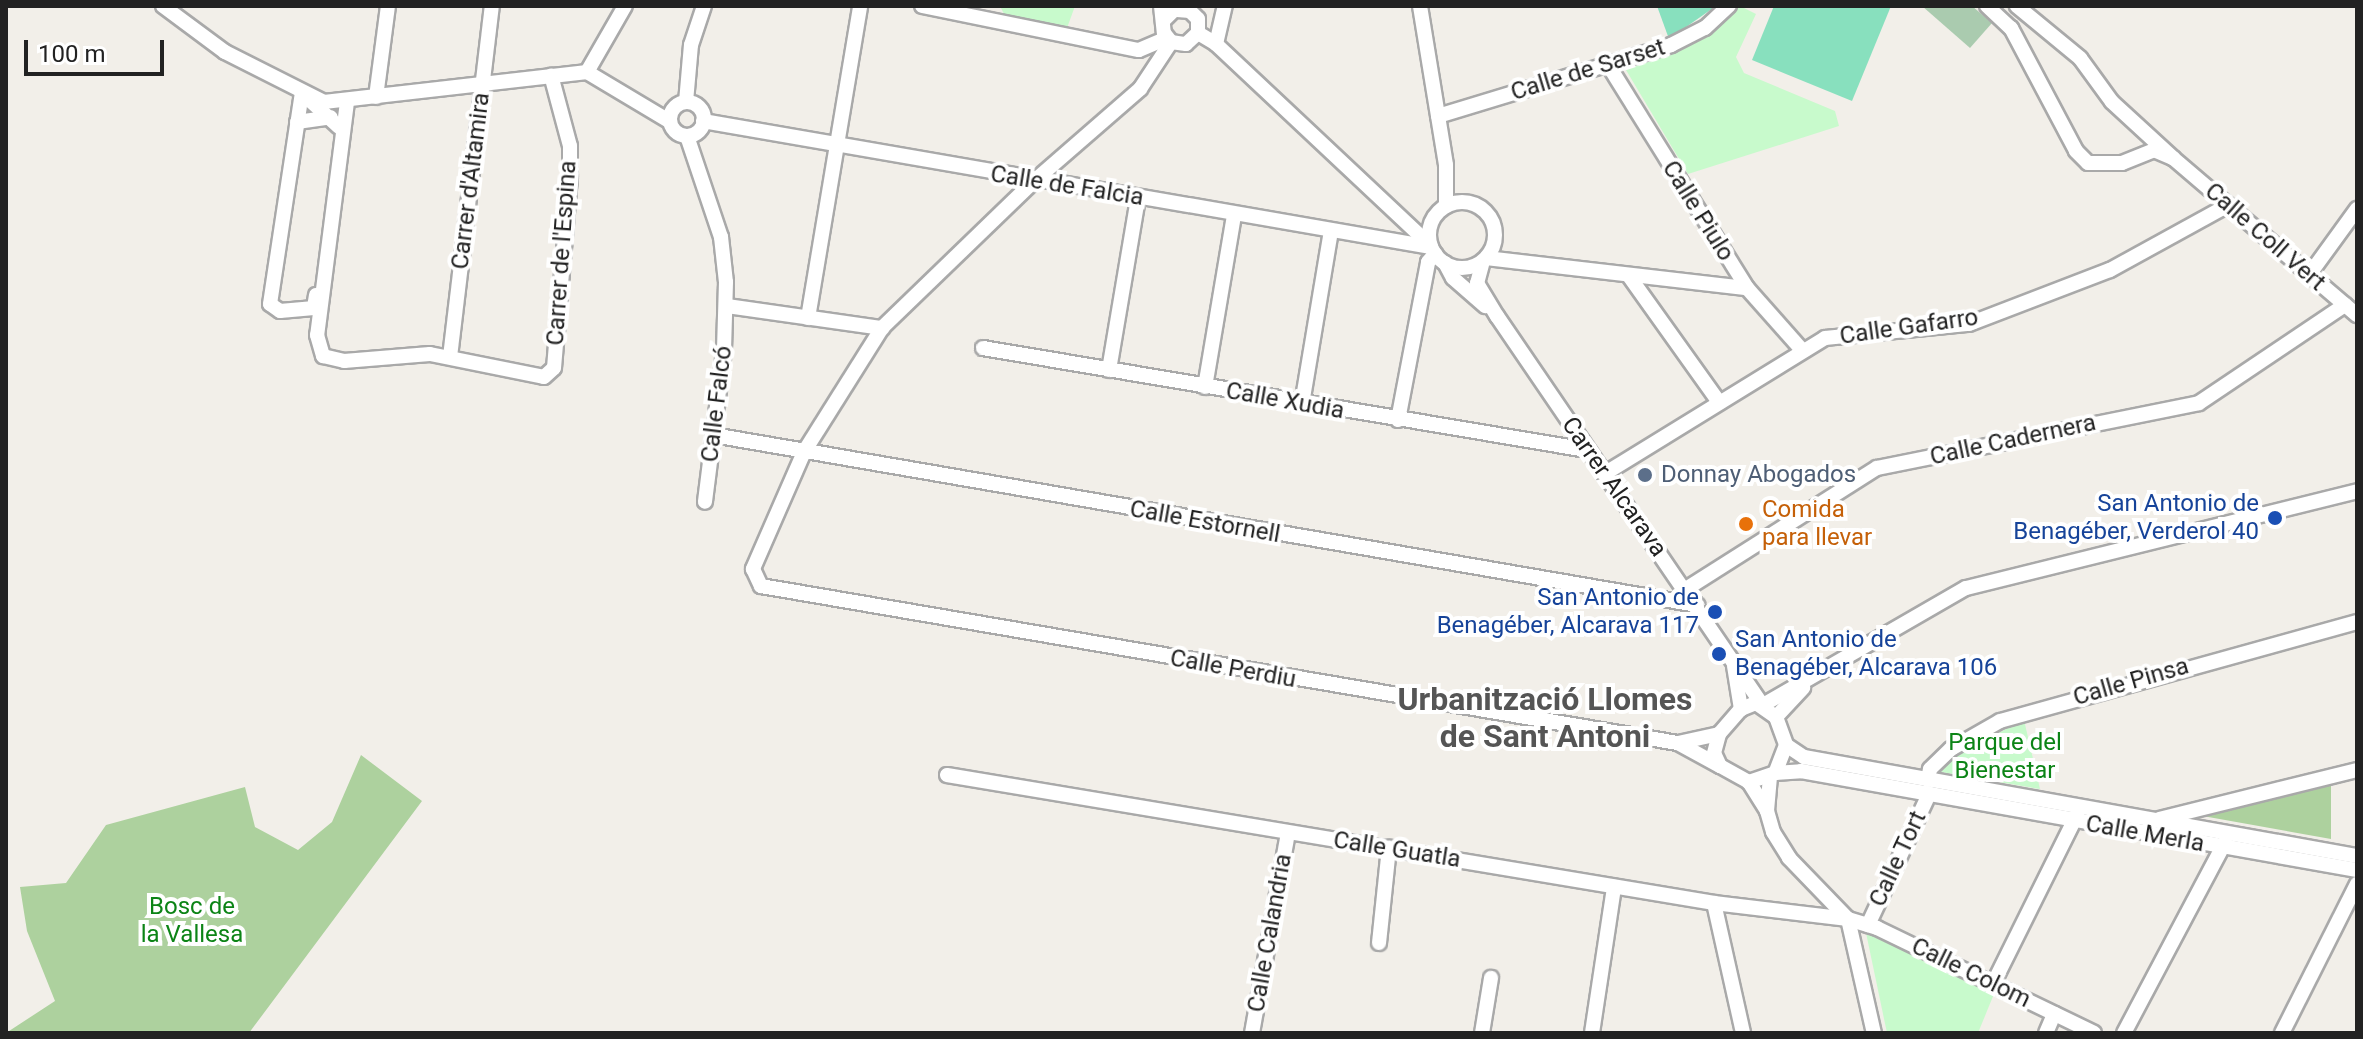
<!DOCTYPE html>
<meta charset="utf-8">
<style>
body{margin:0}
#map{position:relative;width:2363px;height:1039px;overflow:hidden;background:#f2efe9;font-family:Roboto,sans-serif}
div>[style]{position:absolute}
.forest>*{inset:0;background:#add19e}
.cemetery>*{inset:0;background:#aacbaf}
.park>*{inset:0;background:#c8facc}
.pitch>*{inset:0;background:#88e0be}
.roads{filter:drop-shadow(2px 0 #a9a9a9) drop-shadow(-2px 0 #a9a9a9) drop-shadow(0 2px #a9a9a9) drop-shadow(0 -2px #a9a9a9)}
.minor>*{height:14px;margin:-7px;padding:0 7px;transform-origin:7px;border-radius:7px;background:#fff}
.minor>.ring{margin:-7px;padding:0;box-sizing:content-box;background:none;border:14px solid #fff;border-radius:50%}
.dots>*{width:22px;height:22px;translate:-50% -50%;box-sizing:border-box;border:4px solid #fff;border-radius:50%}
span{translate:-50% -50%;white-space:nowrap;text-align:center;line-height:1.15;-webkit-text-stroke:8px #fff;paint-order:stroke}
.street-label{font-size:24px;color:#222}
.service-label{font-size:24px;color:#4e5e75}
.left{translate:0 -50%;text-align:left}
.transit-label{font-size:24px;color:#164399}
.right{translate:-100% -50%;text-align:right}
.food-label{font-size:24px;color:#c56008}
.park-label{font-size:24px;color:#0c8416}
.district-label{font-size:32px;color:#555;font-weight:700}
.frame{position:absolute;inset:0;border:8px solid #222;pointer-events:none}
.scale{position:absolute;left:24px;top:40px;width:140px;height:36px;box-sizing:border-box;border:4px solid #222;border-top:0;padding-left:10px;font-size:24px;line-height:28px;white-space:nowrap;color:#222;-webkit-text-stroke:6px #fff;paint-order:stroke}
</style>
<div id="map">
<div class="forest">
<div style="clip-path:polygon(361px 755px,422px 801px,249px 1033px,6px 1033px,55px 1001px,27px 931px,20px 887px,66px 883px,106px 825px,245px 787px,255px 827px,298px 850px,332px 822px)"></div>
<div style="clip-path:polygon(2331px 780px,2331px 839px,2186px 813px)"></div>
</div>
<div class="cemetery">
<div style="clip-path:polygon(1922px 6px,1972px 6px,1992px 23px,1970px 48px)"></div>
</div>
<div class="park">
<div style="clip-path:polygon(1000px 6px,1075px 6px,1067px 28px,1005px 16px)"></div>
<div style="clip-path:polygon(1740px 6px,1756px 14px,1736px 57px,1744px 73px,1835px 111px,1839px 126px,1688px 174px,1626px 70px,1695px 43px)"></div>
<div style="clip-path:polygon(2024px 720px,2040px 789px,1941px 772px,1957px 754px)"></div>
<div style="clip-path:polygon(1865px 928px,1996px 989px,1978px 1033px,1887px 1033px)"></div>
</div>
<div class="pitch">
<div style="clip-path:polygon(1657px 6px,1716px 6px,1669px 39px)"></div>
<div style="clip-path:polygon(1774px 6px,1891px 6px,1852px 101px,1752px 60px)"></div>
</div>
<div class="roads">
<div class="minor">
<div style="left:163px;top:6px;width:77px;rotate:36.6deg"></div>
<div style="left:225px;top:52px;width:111px;rotate:26.8deg"></div>
<div style="left:324px;top:102px;width:265px;rotate:-6.5deg"></div>
<div style="left:922px;top:6px;width:221px;rotate:11.5deg"></div>
<div style="left:1139px;top:50px;width:30px;rotate:-23deg"></div>
<div style="left:1161px;top:6px;width:27px;rotate:84deg"></div>
<div style="left:1164px;top:33px;width:11px;rotate:52deg"></div>
<div style="left:1171px;top:42px;width:15px;rotate:8deg"></div>
<div style="left:1186px;top:44px;width:16px;rotate:-43deg"></div>
<div style="left:1198px;top:33px;width:14px;rotate:-90deg"></div>
<div style="left:1198px;top:19px;width:11px;rotate:-135deg"></div>
<div style="left:1190px;top:11px;width:16px;rotate:-176deg"></div>
<div style="left:1174px;top:10px;width:14px;rotate:135deg"></div>
<div style="left:1420px;top:6px;width:161px;rotate:80.7deg"></div>
<div style="left:1446px;top:165px;width:41px;rotate:90deg"></div>
<div style="left:1987px;top:6px;width:33px;rotate:43deg"></div>
<div style="left:2011px;top:28px;width:139px;rotate:62.1deg"></div>
<div style="left:2076px;top:151px;width:17px;rotate:45deg"></div>
<div style="left:2088px;top:163px;width:34px"></div>
<div style="left:2122px;top:163px;width:35px;rotate:-22deg"></div>
<div style="left:2154px;top:150px;width:21px;rotate:23deg"></div>
<div style="left:2173px;top:158px;width:83px;rotate:-137.4deg"></div>
<div style="left:2112px;top:102px;width:54px;rotate:-126deg"></div>
<div style="left:2080px;top:58px;width:82px;rotate:-140.5deg"></div>
<div style="left:1198px;top:33px;width:21px;rotate:31deg"></div>
<div style="left:1216px;top:44px;width:294px;rotate:43.2deg"></div>
<div style="left:1171px;top:42px;width:56px;rotate:123.4deg"></div>
<div style="left:1140px;top:89px;width:142px;rotate:139deg"></div>
<div style="left:1033px;top:182px;width:210px;rotate:136deg"></div>
<div style="left:882px;top:328px;width:146px;rotate:122.2deg"></div>
<div style="left:804px;top:452px;width:128px;rotate:113.6deg"></div>
<div style="left:753px;top:569px;width:19px;rotate:65deg"></div>
<div style="left:761px;top:586px;width:930px;rotate:9.72deg"></div>
<div style="left:1216px;top:44px;width:39px;rotate:-77deg"></div>
<div style="left:1607px;top:63px;width:265px;rotate:58.1deg"></div>
<div style="left:1747px;top:288px;width:83px;rotate:48.4deg"></div>
<div style="left:587px;top:72px;width:96px;rotate:30.9deg"></div>
<div style="left:587px;top:72px;width:76px;rotate:-60.1deg"></div>
<div style="left:376px;top:97px;width:92px;rotate:-82.5deg"></div>
<div style="left:347px;top:102px;width:235px;rotate:97.3deg"></div>
<div style="left:317px;top:335px;width:22px;rotate:74deg"></div>
<div style="left:323px;top:356px;width:22px;rotate:13deg"></div>
<div style="left:344px;top:361px;width:86px;rotate:-4.7deg"></div>
<div style="left:430px;top:354px;width:116px;rotate:11.4deg"></div>
<div style="left:544px;top:377px;width:13px;rotate:-42deg"></div>
<div style="left:554px;top:368px;width:193px;rotate:-85.2deg"></div>
<div style="left:570px;top:176px;width:30px;rotate:-90deg"></div>
<div style="left:570px;top:146px;width:73px;rotate:-105deg"></div>
<div style="left:686px;top:102px;width:57px;rotate:-85deg"></div>
<div style="left:691px;top:45px;width:41px;rotate:-71.6deg"></div>
<div class="ring" style="left:670px;top:102px;width:20px;height:20px"></div>
<div style="left:1438px;top:116px;width:244px;rotate:-16.9deg"></div>
<div style="left:1671px;top:45px;width:38px;rotate:-27deg"></div>
<div style="left:1705px;top:28px;width:33px;rotate:-43deg"></div>
<div style="left:703px;top:121px;width:739px;rotate:9.82deg"></div>
<div style="left:297px;top:122px;width:34px;rotate:-8deg"></div>
<div style="left:687px;top:136px;width:107px;rotate:71.4deg"></div>
<div style="left:721px;top:237px;width:45px;rotate:83.7deg"></div>
<div style="left:726px;top:282px;width:69px;rotate:91.7deg"></div>
<div style="left:724px;top:351px;width:152px;rotate:97.2deg"></div>
<div style="left:2173px;top:158px;width:242px;rotate:40.5deg"></div>
<div class="ring" style="left:1429px;top:202px;width:52px;height:52px"></div>
<div style="left:1486px;top:258px;width:263px;rotate:6.6deg"></div>
<div style="left:1483px;top:261px;width:23px;rotate:105deg"></div>
<div style="left:1477px;top:283px;width:39px;rotate:59deg"></div>
<div style="left:1497px;top:316px;width:471px;rotate:55.7deg"></div>
<div style="left:1445px;top:263px;width:17px;rotate:62deg"></div>
<div style="left:1453px;top:278px;width:43px;rotate:41.2deg"></div>
<div style="left:2309px;top:275px;width:82px;rotate:-54deg"></div>
<div style="left:1629px;top:276px;width:155px;rotate:54.5deg"></div>
<div style="left:316px;top:295px;width:13px;rotate:99deg"></div>
<div style="left:314px;top:308px;width:34px;rotate:175deg"></div>
<div style="left:280px;top:311px;width:12px;rotate:-145deg"></div>
<div style="left:270px;top:304px;width:213px;rotate:-81.4deg"></div>
<div style="left:302px;top:93px;width:50px;rotate:42.6deg"></div>
<div style="left:727px;top:306px;width:157px;rotate:8.1deg"></div>
<div style="left:808px;top:318px;width:316px;rotate:-80.5deg"></div>
<div style="left:983px;top:348px;width:613px;rotate:9.59deg"></div>
<div style="left:450px;top:357px;width:354px;rotate:-83.2deg"></div>
<div style="left:1109px;top:370px;width:174px;rotate:-80.4deg"></div>
<div style="left:1205px;top:387px;width:174px;rotate:-80.4deg"></div>
<div style="left:1302px;top:404px;width:175px;rotate:-80.5deg"></div>
<div style="left:1398px;top:420px;width:161px;rotate:-79.2deg"></div>
<div style="left:1428px;top:262px;width:11px;rotate:-49deg"></div>
<div style="left:713px;top:435px;width:999px;rotate:9.8deg"></div>
<div style="left:1604px;top:474px;width:259px;rotate:-31.6deg"></div>
<div style="left:1825px;top:338px;width:145px;rotate:-5.6deg"></div>
<div style="left:1969px;top:324px;width:151px;rotate:-21deg"></div>
<div style="left:2110px;top:270px;width:135px;rotate:-28.8deg"></div>
<div style="left:1686px;top:589px;width:226px;rotate:-32.4deg"></div>
<div style="left:1877px;top:468px;width:328px;rotate:-11.4deg"></div>
<div style="left:2199px;top:403px;width:176px;rotate:-33.9deg"></div>
<div style="left:1734px;top:666px;width:44px;rotate:80.8deg"></div>
<div style="left:1756px;top:703px;width:24px;rotate:35deg"></div>
<div style="left:1776px;top:717px;width:30px;rotate:70deg"></div>
<div style="left:1786px;top:745px;width:30px;rotate:111deg"></div>
<div style="left:1775px;top:773px;width:28px;rotate:161deg"></div>
<div style="left:1749px;top:782px;width:33px;rotate:-151deg"></div>
<div style="left:1720px;top:766px;width:14px;rotate:-115deg"></div>
<div style="left:1714px;top:753px;width:20px;rotate:-75deg"></div>
<div style="left:1719px;top:734px;width:33px;rotate:-49deg"></div>
<div style="left:1741px;top:709px;width:16px;rotate:-22deg"></div>
<div style="left:1763px;top:705px;width:234px;rotate:-30deg"></div>
<div style="left:1966px;top:588px;width:403px;rotate:-13.9deg"></div>
<div style="left:1776px;top:717px;width:40px;rotate:-47deg"></div>
<div style="left:1719px;top:734px;width:42px;rotate:167.6deg"></div>
<div style="left:1678px;top:743px;width:48px;rotate:28.7deg"></div>
<div style="left:1786px;top:745px;width:22px;rotate:34deg"></div>
<div style="left:1804px;top:757px;width:562px;rotate:10.15deg"></div>
<div style="left:1775px;top:773px;width:26px;rotate:-4deg"></div>
<div style="left:1801px;top:771px;width:565px;rotate:10.1deg"></div>
<div style="left:947px;top:775px;width:778px;rotate:9.47deg"></div>
<div style="left:1714px;top:903px;width:135px;rotate:6.8deg"></div>
<div style="left:1848px;top:919px;width:30px;rotate:17deg"></div>
<div style="left:1877px;top:928px;width:241px;rotate:25.8deg"></div>
<div style="left:1928px;top:780px;width:11px;rotate:-80deg"></div>
<div style="left:1930px;top:769px;width:29px;rotate:-44deg"></div>
<div style="left:1951px;top:749px;width:56px;rotate:-29.7deg"></div>
<div style="left:2000px;top:721px;width:370px;rotate:-15.5deg"></div>
<div style="left:1749px;top:782px;width:34px;rotate:58deg"></div>
<div style="left:1767px;top:811px;width:34px;rotate:-85deg"></div>
<div style="left:1767px;top:811px;width:22px;rotate:74deg"></div>
<div style="left:1773px;top:832px;width:31px;rotate:58deg"></div>
<div style="left:1789px;top:858px;width:85px;rotate:46deg"></div>
<div style="left:2159px;top:819px;width:204px;rotate:-13.9deg"></div>
<div style="left:1714px;top:903px;width:133px;rotate:77.4deg"></div>
<div style="left:1848px;top:919px;width:117px;rotate:77.2deg"></div>
<div style="left:1868px;top:925px;width:145px;rotate:-65deg"></div>
<div style="left:1379px;top:943px;width:96px;rotate:-84deg"></div>
<div style="left:1993px;top:984px;width:189px;rotate:-63.6deg"></div>
<div style="left:1252px;top:1033px;width:203px;rotate:-79.8deg"></div>
<div style="left:1482px;top:1033px;width:56px;rotate:-80.7deg"></div>
<div style="left:1592px;top:1033px;width:148px;rotate:-81.4deg"></div>
<div style="left:2046px;top:1033px;width:21px;rotate:-67deg"></div>
<div style="left:2124px;top:1033px;width:216px;rotate:-62.1deg"></div>
<div style="left:2282px;top:1033px;width:167px;rotate:-63.3deg"></div>
</div>
</div>
<div class="dots">
<div style="left:1645px;top:475px;background:#5c6f8a"></div>
<div style="left:2275px;top:518px;background:#1a4fb4"></div>
<div style="left:1746px;top:524px;background:#e8710a"></div>
<div style="left:1715px;top:612px;background:#1a4fb4"></div>
<div style="left:1719px;top:654px;background:#1a4fb4"></div>
</div>
<div class="street-label">
<span style="left:1588px;top:70px;rotate:-17deg">Calle de Sarset</span>
<span style="left:471px;top:181px;rotate:-83deg">Carrer d'Altamira</span>
<span style="left:1067px;top:186px;rotate:9deg">Calle de Falcia</span>
<span style="left:1698px;top:211px;rotate:58deg">Calle Piulo</span>
<span style="left:2265px;top:237px;rotate:41deg">Calle Coll Vert</span>
<span style="left:562px;top:253px;rotate:-86deg">Carrer de l'Espina</span>
<span style="left:1909px;top:327px;rotate:-8deg">Calle Gafarro</span>
<span style="left:1285px;top:401px;rotate:10deg">Calle Xudia</span>
<span style="left:717px;top:404px;rotate:-83deg">Calle Falcó</span>
<span style="left:2013px;top:440px;rotate:-12deg">Calle Cadernera</span>
<span style="left:1614px;top:487px;rotate:55deg">Carrer Alcarava</span>
<span style="left:1205px;top:522px;rotate:10deg">Calle Estornell</span>
<span style="left:1233px;top:669px;rotate:10deg">Calle Perdiu</span>
<span style="left:2131px;top:682px;rotate:-16deg">Calle Pinsa</span>
<span style="left:2145px;top:834px;rotate:10deg">Calle Merla</span>
<span style="left:1397px;top:850px;rotate:9deg">Calle Guatla</span>
<span style="left:1898px;top:859px;rotate:-65deg">Calle Tort</span>
<span style="left:1270px;top:933px;rotate:-80deg">Calle Calandria</span>
<span style="left:1971px;top:973px;rotate:26deg">Calle Colom</span>
</div>
<div class="service-label">
<span class="left" style="left:1661px;top:475px">Donnay Abogados</span>
</div>
<div class="transit-label">
<span class="right" style="left:2259px;top:518px">San Antonio de<br>Benagéber, Verderol 40</span>
<span class="right" style="left:1699px;top:612px">San Antonio de<br>Benagéber, Alcarava 117</span>
<span class="left" style="left:1735px;top:654px">San Antonio de<br>Benagéber, Alcarava 106</span>
</div>
<div class="food-label">
<span class="left" style="left:1762px;top:524px">Comida<br>para llevar</span>
</div>
<div class="park-label">
<span style="left:2005px;top:757px">Parque del<br>Bienestar</span>
<span style="left:192px;top:921px">Bosc de<br>la Vallesa</span>
</div>
<div class="district-label">
<span style="left:1545px;top:718px">Urbanització Llomes<br>de Sant Antoni</span>
</div>
<div class="frame"></div>
<div class="scale">100 m</div>
</div>
